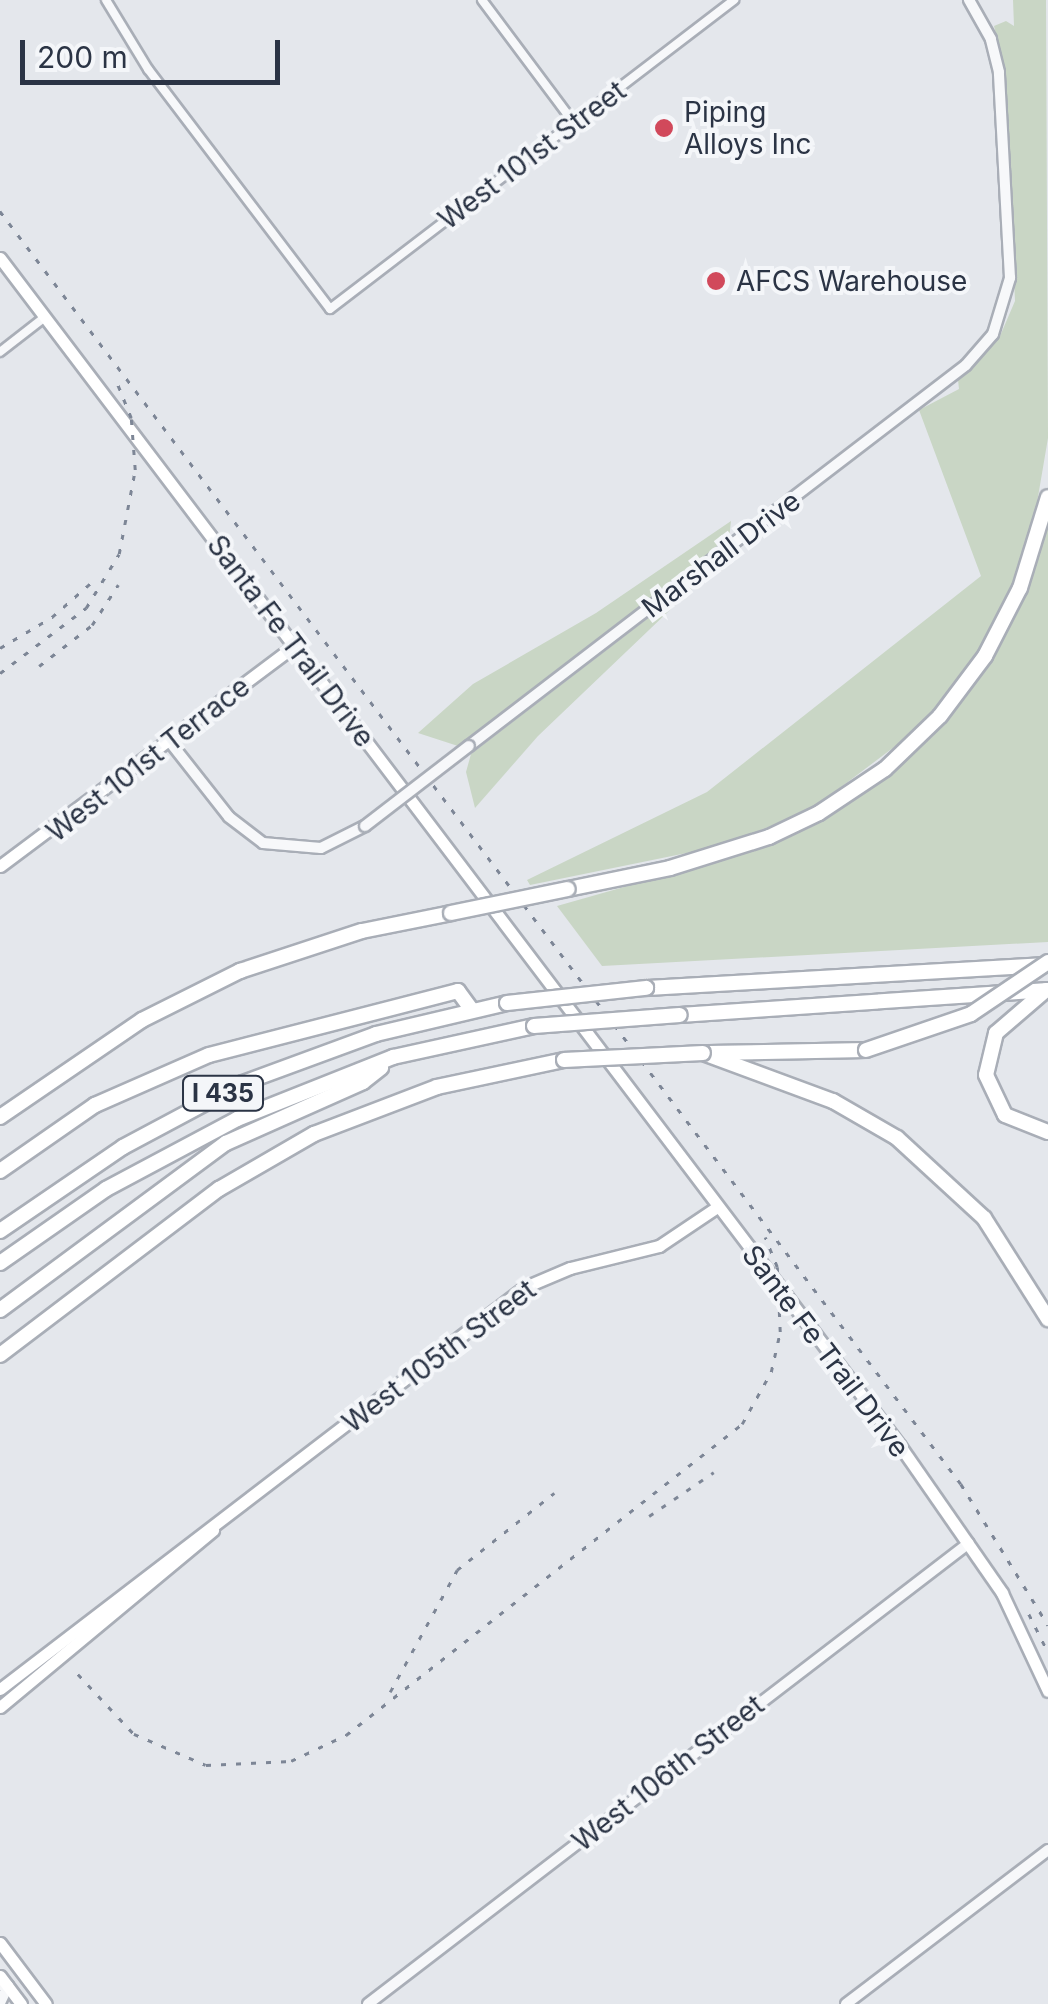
<!DOCTYPE html>
<style>
body{margin:0}
#map{position:relative;width:1048px;height:2004px;overflow:hidden;background:#e4e7ec;font-family:Inter,sans-serif}
div>[style]{position:absolute}
.green>*{inset:0;background:#c9d6c5}
.roads{filter:drop-shadow(2px 0 #a9aeb7) drop-shadow(-2px 0 #a9aeb7) drop-shadow(0 2px #a9aeb7) drop-shadow(0 -2px #a9aeb7)}
.minor>*{height:8px;margin:-4px;padding:0 4px;transform-origin:4px;border-radius:4px;background:#f7f8fa}
.tertiary>*{height:10px;margin:-5px;padding:0 5px;transform-origin:5px;border-radius:5px;background:#f7f8fa}
.secondary>*{height:11px;margin:-5.5px;padding:0 5.5px;transform-origin:5.5px;border-radius:5.5px;background:#fff}
.motorway>*{height:14px;margin:-7px;padding:0 7px;transform-origin:7px;border-radius:7px;background:#fff}
.rail>*{height:2.5px;margin-top:-1.25px;transform-origin:0;background:repeating-linear-gradient(90deg,#7d8696 0 5px,transparent 0 15px)}
.bridges{filter:drop-shadow(2px 0 #a9aeb7) drop-shadow(-2px 0 #a9aeb7) drop-shadow(0 2px #a9aeb7) drop-shadow(0 -2px #a9aeb7)}
.tertiary-bridge>*{height:10px;margin:-5px;padding:0 5px;transform-origin:5px;border-radius:5px;background:#f7f8fa}
.motorway-bridge>*{height:14px;margin:-7px;padding:0 7px;transform-origin:7px;border-radius:7px;background:#fff}
.dots>*{width:28px;height:28px;translate:-50% -50%;box-sizing:border-box;border:5px solid #f4f6f9;border-radius:50%}
span{translate:-50% -50%;white-space:nowrap;text-align:center;line-height:1.15;-webkit-text-stroke:8px #f4f6f9;paint-order:stroke}
.shield-label span{padding:2px 8px;background:#f4f6f9;border:2px solid;border-radius:8px;-webkit-text-stroke-width:0}
.shield-label{font-size:25px;color:#2b3445;font-weight:700}
.poi-label{font-size:28px;color:#2b3445}
.left{translate:0 -50%;text-align:left}
.street-label{font-size:28px;color:#2b3445}
.scale{position:absolute;left:20px;top:40px;width:260px;height:45px;box-sizing:border-box;border:5px solid #2b3445;border-top:0;padding-left:12px;font-size:30px;line-height:35px;white-space:nowrap;color:#2b3445;-webkit-text-stroke:8px #f4f6f9;paint-order:stroke}
</style>
<div id="map">
<div class="green">
<div style="clip-path:polygon(1013px 0,1046px 0,1048px 438px,1030px 544px,997px 620px,959px 681px,914px 732px,808px 812px,716px 847px,530px 885px,527px 880px,707px 792px,981px 576px,919px 410px,959px 389px,958px 380px,1000px 336px,1015px 301px,1005px 72px,994px 26px,1006px 21px,1014px 26px)"></div>
<div style="clip-path:polygon(731px 521px,729px 539px,458px 746px,418px 733px,473px 684px,596px 613px)"></div>
<div style="clip-path:polygon(1048px 528px,1048px 942px,602px 966px,557px 906px,765px 847px,809px 828px,879px 783px,933px 736px,982px 674px,1021px 603px)"></div>
<div style="clip-path:polygon(716px 566px,538px 736px,475px 808px,466px 772px,471px 754px)"></div>
</div>
<div class="roads">
<div class="minor">
<div style="left:106px;top:0;width:81px;rotate:58.7deg"></div>
<div style="left:148px;top:69px;width:301px;rotate:52.8deg"></div>
<div style="left:330px;top:309px;width:509px;rotate:-37.41deg"></div>
<div style="left:482px;top:0;width:154px;rotate:53.2deg"></div>
<div style="left:0;top:352px;width:57px;rotate:-37.9deg"></div>
</div>
<div class="tertiary">
<div style="left:170px;top:742px;width:95px;rotate:51.8deg"></div>
<div style="left:229px;top:817px;width:43px;rotate:37.4deg"></div>
<div style="left:263px;top:843px;width:58px;rotate:4.9deg"></div>
<div style="left:321px;top:848px;width:49px;rotate:-26.6deg"></div>
<div style="left:469px;top:746px;width:626px;rotate:-37.47deg"></div>
<div style="left:966px;top:365px;width:41px;rotate:-48.9deg"></div>
<div style="left:993px;top:334px;width:59px;rotate:-73.1deg"></div>
<div style="left:1010px;top:278px;width:206px;rotate:-93.1deg"></div>
<div style="left:999px;top:72px;width:34px;rotate:-104deg"></div>
<div style="left:991px;top:39px;width:45px;rotate:-119.4deg"></div>
<div style="left:0;top:2003px;width:19px;rotate:-65deg"></div>
<div style="left:8px;top:1986px;width:7px;rotate:-172deg"></div>
<div style="left:368px;top:2004px;width:757px;rotate:-37.49deg"></div>
<div style="left:846px;top:2004px;width:254px;rotate:-37.3deg"></div>
</div>
<div class="secondary">
<div style="left:0;top:258px;width:1490px;rotate:52.85deg"></div>
<div style="left:900px;top:1446px;width:179px;rotate:55.2deg"></div>
<div style="left:1002px;top:1593px;width:108px;rotate:64.9deg"></div>
<div style="left:0;top:866px;width:366px;rotate:-36.8deg"></div>
<div style="left:0;top:1689px;width:661px;rotate:-37.44deg"></div>
<div style="left:525px;top:1287px;width:49px;rotate:-22.9deg"></div>
<div style="left:570px;top:1268px;width:92px;rotate:-13.9deg"></div>
<div style="left:659px;top:1246px;width:70px;rotate:-33.9deg"></div>
<div style="left:0;top:1707px;width:277px;rotate:-39.7deg"></div>
<div style="left:0;top:1943px;width:76px;rotate:53deg"></div>
<div style="left:0;top:1976px;width:35px;rotate:53deg"></div>
</div>
<div class="motorway">
<div style="left:568px;top:889px;width:104px;rotate:-11.6deg"></div>
<div style="left:670px;top:868px;width:104px;rotate:-17.4deg"></div>
<div style="left:769px;top:837px;width:55px;rotate:-25.6deg"></div>
<div style="left:819px;top:813px;width:79px;rotate:-33.7deg"></div>
<div style="left:885px;top:769px;width:76px;rotate:-43.9deg"></div>
<div style="left:940px;top:716px;width:75px;rotate:-53.1deg"></div>
<div style="left:985px;top:656px;width:76px;rotate:-62.8deg"></div>
<div style="left:1020px;top:588px;width:95px;rotate:-72.9deg"></div>
<div style="left:646px;top:988px;width:402px;rotate:-3.3deg"></div>
<div style="left:1046px;top:990px;width:66px;rotate:139.3deg"></div>
<div style="left:996px;top:1033px;width:43px;rotate:103.4deg"></div>
<div style="left:986px;top:1075px;width:44px;rotate:64.6deg"></div>
<div style="left:1005px;top:1115px;width:46px;rotate:21.6deg"></div>
<div style="left:680px;top:1015px;width:369px;rotate:-3.9deg"></div>
<div style="left:703px;top:1053px;width:139px;rotate:20.3deg"></div>
<div style="left:833px;top:1101px;width:74px;rotate:30deg"></div>
<div style="left:897px;top:1138px;width:118px;rotate:42.6deg"></div>
<div style="left:984px;top:1218px;width:120px;rotate:57.6deg"></div>
<div style="left:709px;top:1053px;width:157px;rotate:-1.1deg"></div>
<div style="left:0;top:1117px;width:172px;rotate:-34.3deg"></div>
<div style="left:142px;top:1020px;width:110px;rotate:-26.6deg"></div>
<div style="left:240px;top:971px;width:128px;rotate:-18.2deg"></div>
<div style="left:362px;top:931px;width:91px;rotate:-11.4deg"></div>
<div style="left:0;top:1171px;width:116px;rotate:-34.8deg"></div>
<div style="left:95px;top:1105px;width:124px;rotate:-23.7deg"></div>
<div style="left:209px;top:1055px;width:257px;rotate:-14.4deg"></div>
<div style="left:458px;top:991px;width:24px;rotate:54deg"></div>
<div style="left:0;top:1231px;width:149px;rotate:-34.3deg"></div>
<div style="left:123px;top:1147px;width:136px;rotate:-28.1deg"></div>
<div style="left:243px;top:1083px;width:142px;rotate:-20.2deg"></div>
<div style="left:376px;top:1034px;width:135px;rotate:-13.3deg"></div>
<div style="left:0;top:1263px;width:129px;rotate:-34.9deg"></div>
<div style="left:106px;top:1189px;width:149px;rotate:-28.1deg"></div>
<div style="left:237px;top:1119px;width:168px;rotate:-21.7deg"></div>
<div style="left:393px;top:1057px;width:144px;rotate:-12.4deg"></div>
<div style="left:0;top:1310px;width:281px;rotate:-36.5deg"></div>
<div style="left:226px;top:1143px;width:150px;rotate:-24deg"></div>
<div style="left:363px;top:1082px;width:23px;rotate:-38deg"></div>
<div style="left:0;top:1355px;width:275px;rotate:-37.2deg"></div>
<div style="left:219px;top:1189px;width:110px;rotate:-30.1deg"></div>
<div style="left:314px;top:1134px;width:132px;rotate:-20.9deg"></div>
<div style="left:437px;top:1087px;width:130px;rotate:-12deg"></div>
</div>
</div>
<div class="rail">
<div style="left:0;top:211px;width:1595px;rotate:52.95deg"></div>
<div style="left:961px;top:1484px;width:166px;rotate:58.3deg"></div>
<div style="left:0;top:648px;width:61px;rotate:-30.8deg"></div>
<div style="left:52px;top:617px;width:55px;rotate:-41.3deg"></div>
<div style="left:39px;top:666px;width:67px;rotate:-37.7deg"></div>
<div style="left:92px;top:625px;width:48px;rotate:-57deg"></div>
<div style="left:0;top:673px;width:108px;rotate:-37.1deg"></div>
<div style="left:86px;top:608px;width:63px;rotate:-58.6deg"></div>
<div style="left:119px;top:554px;width:86px;rotate:-79.2deg"></div>
<div style="left:135px;top:470px;width:52px;rotate:-94.4deg"></div>
<div style="left:131px;top:418px;width:40px;rotate:-112deg"></div>
<div style="left:649px;top:1516px;width:78px;rotate:-34.1deg"></div>
<div style="left:1029px;top:1614px;width:42px;rotate:63.4deg"></div>
<div style="left:78px;top:1674px;width:82px;rotate:47deg"></div>
<div style="left:134px;top:1734px;width:78px;rotate:23.3deg"></div>
<div style="left:206px;top:1765px;width:85px;rotate:-2.7deg"></div>
<div style="left:291px;top:1761px;width:61px;rotate:-25.3deg"></div>
<div style="left:346px;top:1735px;width:504px;rotate:-38.14deg"></div>
<div style="left:742px;top:1424px;width:60px;rotate:-60.9deg"></div>
<div style="left:771px;top:1372px;width:41px;rotate:-77.3deg"></div>
<div style="left:780px;top:1332px;width:65px;rotate:-92.6deg"></div>
<div style="left:777px;top:1267px;width:32px;rotate:-112deg"></div>
<div style="left:390px;top:1692px;width:139px;rotate:-61.2deg"></div>
<div style="left:457px;top:1570px;width:124px;rotate:-38.4deg"></div>
</div>
<div class="bridges">
<div class="tertiary-bridge">
<div style="left:365px;top:826px;width:131px;rotate:-37.6deg"></div>
</div>
<div class="motorway-bridge">
<div style="left:451px;top:913px;width:119px;rotate:-11.6deg"></div>
<div style="left:507px;top:1003px;width:140px;rotate:-6.2deg"></div>
<div style="left:534px;top:1026px;width:146px;rotate:-4.3deg"></div>
<div style="left:866px;top:1050px;width:111px;rotate:-18.9deg"></div>
<div style="left:971px;top:1014px;width:93px;rotate:-34deg"></div>
<div style="left:564px;top:1060px;width:139px;rotate:-2.9deg"></div>
</div>
</div>
<div class="dots">
<div style="left:664px;top:128px;background:#d1495b"></div>
<div style="left:716px;top:281px;background:#d1495b"></div>
</div>
<div class="shield-label">
<span style="left:223px;top:1093px">I 435</span>
</div>
<div class="poi-label">
<span class="left" style="left:684px;top:128px">Piping<br>Alloys Inc</span>
<span class="left" style="left:736px;top:281px">AFCS Warehouse</span>
</div>
<div class="street-label">
<span style="left:532px;top:155px;rotate:-37deg">West 101st Street</span>
<span style="left:721px;top:554px;rotate:-37deg">Marshall Drive</span>
<span style="left:291px;top:641px;rotate:53deg">Santa Fe Trail Drive</span>
<span style="left:148px;top:759px;rotate:-38deg">West 101st Terrace</span>
<span style="left:826px;top:1351px;rotate:53deg">Sante Fe Trail Drive</span>
<span style="left:439px;top:1356px;rotate:-37deg">West 105th Street</span>
<span style="left:668px;top:1773px;rotate:-38deg">West 106th Street</span>
</div>
<div class="scale">200 m</div>
</div>
